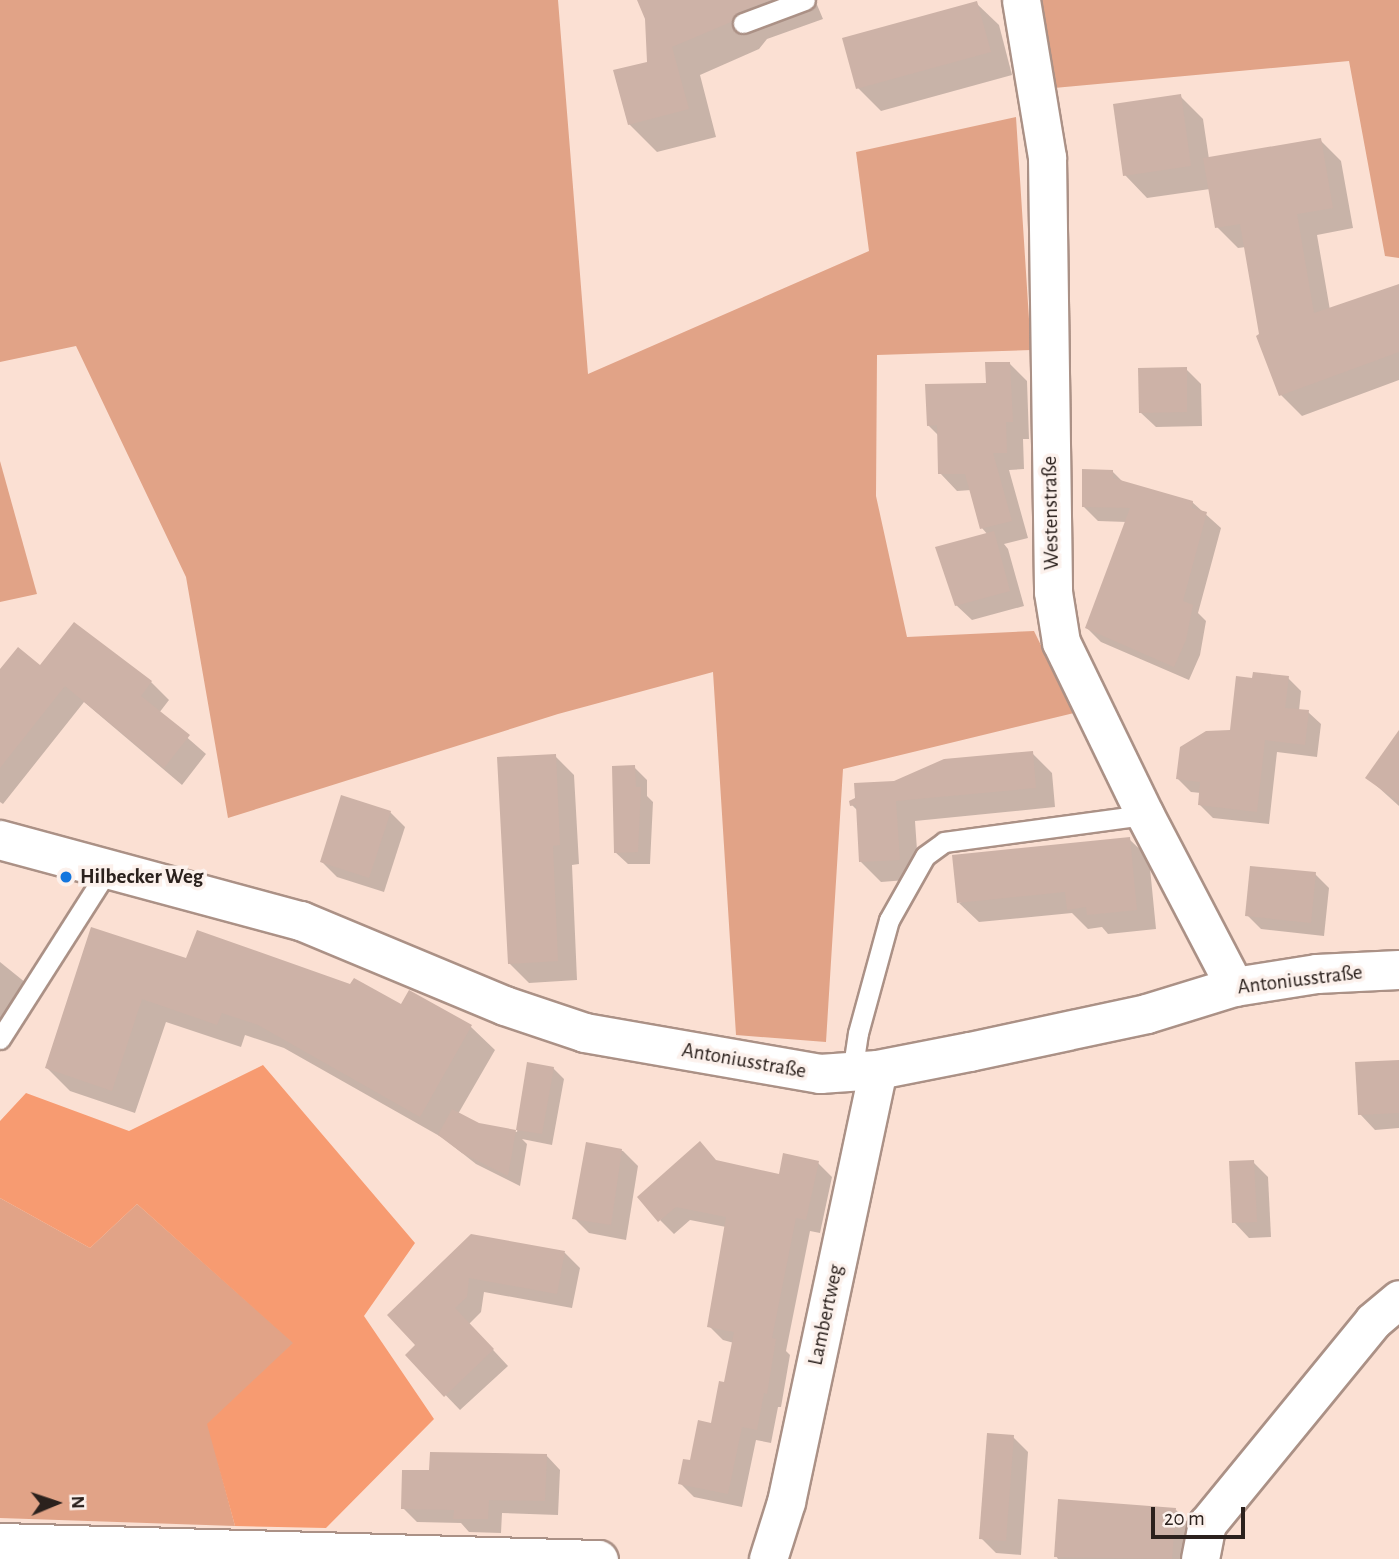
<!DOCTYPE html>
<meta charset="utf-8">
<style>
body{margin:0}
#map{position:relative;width:1399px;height:1559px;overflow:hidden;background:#fbe0d3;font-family:"Alegreya Sans",sans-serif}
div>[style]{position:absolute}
.green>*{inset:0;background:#e1a387}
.forest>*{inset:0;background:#f79b71}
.shadow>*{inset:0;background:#0003}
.building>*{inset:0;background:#cdb2a7}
.roads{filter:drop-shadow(2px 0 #ab9186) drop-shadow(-2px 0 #ab9186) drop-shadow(0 2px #ab9186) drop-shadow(0 -2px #ab9186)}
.lane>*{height:19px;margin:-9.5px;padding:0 9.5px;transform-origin:9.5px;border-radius:9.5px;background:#fff}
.street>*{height:37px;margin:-18.5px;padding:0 18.5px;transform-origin:18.5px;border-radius:18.5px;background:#fff}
.secondary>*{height:38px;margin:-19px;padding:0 19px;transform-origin:19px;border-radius:19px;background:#fff}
.dots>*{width:19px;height:19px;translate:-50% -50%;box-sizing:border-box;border:4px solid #fcf1ec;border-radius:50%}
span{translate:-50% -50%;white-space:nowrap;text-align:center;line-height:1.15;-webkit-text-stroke:7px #fcf1ec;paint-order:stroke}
.street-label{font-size:21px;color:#2b211d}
.poi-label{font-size:21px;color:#2b211d;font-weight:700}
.left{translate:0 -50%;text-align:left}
.north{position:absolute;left:21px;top:1468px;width:70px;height:70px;-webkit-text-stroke:5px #fcf1ec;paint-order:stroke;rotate:88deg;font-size:19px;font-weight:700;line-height:28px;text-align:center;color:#2b211d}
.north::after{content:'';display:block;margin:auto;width:24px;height:32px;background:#2b211d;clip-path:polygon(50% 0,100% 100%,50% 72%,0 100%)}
.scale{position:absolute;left:1151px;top:1507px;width:94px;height:32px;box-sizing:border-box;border:4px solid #2b211d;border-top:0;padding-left:9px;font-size:21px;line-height:24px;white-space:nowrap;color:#2b211d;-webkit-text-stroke:5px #fcf1ec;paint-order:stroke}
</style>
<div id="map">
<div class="green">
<div style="clip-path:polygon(0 0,558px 0,588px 374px,869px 251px,856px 152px,1016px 117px,1031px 350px,877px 355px,876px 496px,907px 637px,1034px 631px,1074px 713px,843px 769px,826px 1042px,736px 1035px,713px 672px,558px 714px,228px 818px,186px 577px,76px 346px,0 362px)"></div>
<div style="clip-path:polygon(1037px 0,1399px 0,1399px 258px,1385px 256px,1349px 61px,1054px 88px)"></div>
<div style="clip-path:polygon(0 461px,37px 594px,0 602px)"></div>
<div style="clip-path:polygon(0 1198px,90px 1248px,137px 1204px,294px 1343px,208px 1424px,235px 1526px,0 1518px)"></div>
</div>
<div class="forest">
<div style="clip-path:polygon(263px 1065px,415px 1243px,364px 1316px,434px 1419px,326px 1528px,235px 1526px,207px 1424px,293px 1343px,137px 1204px,90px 1248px,0 1198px,0 1121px,26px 1093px,129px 1131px)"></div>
</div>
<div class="shadow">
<div style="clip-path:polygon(639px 0,815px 0,823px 19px,767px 39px,759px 49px,700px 75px,716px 137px,657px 152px,629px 124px,648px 63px,647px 19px)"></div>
<div style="clip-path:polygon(976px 3px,999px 25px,1012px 75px,881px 111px,858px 88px)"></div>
<div style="clip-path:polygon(1180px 96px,1203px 119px,1209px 159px,1320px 140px,1341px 161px,1353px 228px,1317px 235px,1330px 310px,1399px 286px,1399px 380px,1302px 416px,1281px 395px,1261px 335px,1246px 247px,1238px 248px,1217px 227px,1210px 189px,1147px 198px,1125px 175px)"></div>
<div style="clip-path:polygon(1010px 364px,1027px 381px,1029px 439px,1023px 439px,1024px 469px,1009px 470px,1028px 538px,1004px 544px,1008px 549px,1024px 606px,972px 620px,956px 605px,988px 535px,982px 528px,971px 490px,957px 491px,940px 473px,939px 436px,928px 425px,988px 385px)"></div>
<div style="clip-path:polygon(1186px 369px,1201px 384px,1202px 426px,1156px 427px,1140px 412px)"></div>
<div style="clip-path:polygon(1112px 471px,1124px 483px,1192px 502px,1221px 528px,1198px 613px,1206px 621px,1200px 655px,1189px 680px,1101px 642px,1087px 628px,1127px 522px,1098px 521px,1084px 507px)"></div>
<div style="clip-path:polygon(41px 667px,151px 682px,169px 700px,159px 713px,206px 754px,182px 785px,84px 702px,3px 804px,0 802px,0 672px)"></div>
<div style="clip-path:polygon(1288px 678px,1301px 691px,1299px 711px,1308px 712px,1321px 724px,1317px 757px,1277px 752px,1269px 824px,1213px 818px,1200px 805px,1201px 793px,1191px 792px,1178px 779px)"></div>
<div style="clip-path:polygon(1399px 733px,1399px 806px,1368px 778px)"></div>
<div style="clip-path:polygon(1032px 753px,1052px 773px,1055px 807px,915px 821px,919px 879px,881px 882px,861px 862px,858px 811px,852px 805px,895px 783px)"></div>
<div style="clip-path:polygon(555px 756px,574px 775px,579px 864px,572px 865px,577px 980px,529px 983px,509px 963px)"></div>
<div style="clip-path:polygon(634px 767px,647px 780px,647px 796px,653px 802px,650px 864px,628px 864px,615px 852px)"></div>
<div style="clip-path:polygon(390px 812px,405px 827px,384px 892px,337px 877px,322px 862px)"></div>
<div style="clip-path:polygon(1129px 839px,1149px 858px,1156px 929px,1108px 934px,1102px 927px,1088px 929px,1072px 913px,979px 922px,959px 903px)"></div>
<div style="clip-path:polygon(1315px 874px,1329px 888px,1324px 936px,1261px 929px,1247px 915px)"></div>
<div style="clip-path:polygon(187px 960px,401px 1007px,410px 992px,471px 1027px,495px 1050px,458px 1114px,478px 1124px,517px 1132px,528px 1064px,553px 1068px,564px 1079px,552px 1145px,522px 1139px,527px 1144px,520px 1186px,476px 1164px,443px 1138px,284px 1048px,245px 1035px,241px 1047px,166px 1022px,135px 1113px,70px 1091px,47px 1068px)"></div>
<div style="clip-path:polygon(0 962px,31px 987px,0 1021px)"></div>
<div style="clip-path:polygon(1399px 1061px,1399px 1128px,1375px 1130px,1360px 1114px)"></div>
<div style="clip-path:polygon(587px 1144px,623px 1151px,638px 1166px,626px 1240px,589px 1233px,574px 1218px)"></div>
<div style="clip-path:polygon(718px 1162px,780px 1176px,818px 1163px,832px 1177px,820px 1233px,810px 1231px,786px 1351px,790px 1355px,781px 1407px,778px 1407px,771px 1443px,756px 1440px,742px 1507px,694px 1497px,680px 1483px,712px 1425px,725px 1384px,734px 1343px,723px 1340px,709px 1326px,726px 1227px,690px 1220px,674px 1234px,660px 1220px)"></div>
<div style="clip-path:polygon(1253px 1162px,1268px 1177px,1271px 1237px,1249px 1238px,1234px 1222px)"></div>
<div style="clip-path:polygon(472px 1236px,565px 1253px,580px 1268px,572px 1308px,484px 1292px,481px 1312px,469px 1324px,508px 1366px,460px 1410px,407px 1355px,418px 1345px)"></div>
<div style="clip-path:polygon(1013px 1437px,1028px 1452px,1021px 1555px,996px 1553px,981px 1538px)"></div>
<div style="clip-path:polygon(546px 1455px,560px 1470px,558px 1515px,502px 1513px,501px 1533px,469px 1532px,461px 1523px,417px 1522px,403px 1508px)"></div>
<div style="clip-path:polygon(1176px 1510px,1198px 1533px,1196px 1559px,1058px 1559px,1056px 1556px)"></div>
</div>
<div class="building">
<div style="clip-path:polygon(637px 0,770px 0,739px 12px,731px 22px,672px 47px,689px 109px,628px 125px,613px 70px,647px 62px,645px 19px)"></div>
<div style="clip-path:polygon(977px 1px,991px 52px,856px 89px,842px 38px)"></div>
<div style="clip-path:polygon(1181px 94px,1191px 166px,1123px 176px,1113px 104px)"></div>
<div style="clip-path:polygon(1321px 138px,1333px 208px,1297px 214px,1314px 313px,1399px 284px,1399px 352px,1279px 396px,1256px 336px,1259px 334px,1240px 224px,1215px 228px,1203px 158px)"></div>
<div style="clip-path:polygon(985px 362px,1010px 362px,1013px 422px,1006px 422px,1007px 453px,993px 453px,1012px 521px,980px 529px,965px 474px,938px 474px,937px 425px,927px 426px,925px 384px,986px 383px)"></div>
<div style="clip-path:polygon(1187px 367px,1187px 412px,1139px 413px,1138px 368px)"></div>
<div style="clip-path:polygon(1082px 469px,1113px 470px,1113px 478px,1193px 501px,1192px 508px,1207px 512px,1183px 601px,1193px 605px,1186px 640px,1174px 667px,1085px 628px,1130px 508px,1082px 507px)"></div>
<div style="clip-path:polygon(994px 531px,1010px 591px,955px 606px,935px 547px)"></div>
<div style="clip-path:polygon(74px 622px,152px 681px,141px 696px,190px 735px,164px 768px,65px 686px,0 768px,0 669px,18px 647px,40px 665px)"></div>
<div style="clip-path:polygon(1253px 672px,1289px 676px,1285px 708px,1309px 710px,1305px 745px,1265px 740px,1257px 812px,1198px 805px,1200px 782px,1176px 779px,1180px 747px,1206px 731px,1230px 730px,1236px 676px,1252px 678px)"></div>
<div style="clip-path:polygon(1399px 730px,1399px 802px,1365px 778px)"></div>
<div style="clip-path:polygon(1033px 751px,1036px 788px,896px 801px,900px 860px,859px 862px,856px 805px,850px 806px,849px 801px,855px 798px,854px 783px,894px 781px,944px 759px)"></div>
<div style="clip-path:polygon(556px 754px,560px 845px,553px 846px,558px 961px,508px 964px,497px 757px)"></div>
<div style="clip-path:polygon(635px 765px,636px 787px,641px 787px,638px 852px,614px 853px,612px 766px)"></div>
<div style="clip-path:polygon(341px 795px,391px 811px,369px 878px,320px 862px)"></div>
<div style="clip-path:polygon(1130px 837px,1137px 910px,1087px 915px,1086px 907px,1067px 910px,1065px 892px,957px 903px,952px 855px)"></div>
<div style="clip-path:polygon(1250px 866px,1316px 872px,1311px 923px,1245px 916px)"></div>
<div style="clip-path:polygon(91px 927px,186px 958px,197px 930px,350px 984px,354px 978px,401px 1004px,409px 990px,472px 1025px,420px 1117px,258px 1025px,222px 1013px,217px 1025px,142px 999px,112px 1091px,45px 1068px)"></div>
<div style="clip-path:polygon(1399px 1060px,1399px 1113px,1358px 1115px,1355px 1062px)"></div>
<div style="clip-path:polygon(527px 1062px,554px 1067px,542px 1134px,516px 1130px)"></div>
<div style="clip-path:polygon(452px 1109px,479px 1123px,516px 1130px,508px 1176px,462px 1153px,438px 1135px)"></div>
<div style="clip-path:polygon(700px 1141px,716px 1160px,779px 1174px,783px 1153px,819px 1161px,806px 1220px,796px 1218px,772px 1338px,776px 1339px,767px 1394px,764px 1393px,757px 1430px,742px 1427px,728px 1494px,678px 1484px,683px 1459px,690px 1460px,698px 1420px,711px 1423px,719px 1381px,724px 1382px,734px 1332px,707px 1327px,726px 1217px,676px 1207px,658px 1222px,637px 1197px)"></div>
<div style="clip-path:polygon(586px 1142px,622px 1149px,611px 1225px,572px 1219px)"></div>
<div style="clip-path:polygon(1254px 1160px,1257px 1222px,1232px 1223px,1229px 1161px)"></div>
<div style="clip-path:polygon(471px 1234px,565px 1251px,557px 1294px,469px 1278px,467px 1297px,455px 1308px,494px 1349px,444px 1397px,405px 1355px,415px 1345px,387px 1315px)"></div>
<div style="clip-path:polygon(987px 1433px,1014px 1435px,1006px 1541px,979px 1539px)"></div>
<div style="clip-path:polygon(430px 1452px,547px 1454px,545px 1501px,489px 1500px,488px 1519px,453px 1519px,454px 1510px,401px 1509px,402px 1470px,429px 1470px)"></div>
<div style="clip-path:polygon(1058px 1499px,1176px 1508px,1172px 1559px,1054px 1557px)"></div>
</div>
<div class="roads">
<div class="lane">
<div style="left:743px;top:23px;width:66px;rotate:-20.4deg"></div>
<div style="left:0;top:1039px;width:203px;rotate:-57.5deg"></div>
<div style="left:852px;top:1073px;width:40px;rotate:-81.5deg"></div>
<div style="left:858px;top:1033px;width:117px;rotate:-74.7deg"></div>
<div style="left:889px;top:920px;width:73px;rotate:-60.6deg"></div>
<div style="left:925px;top:856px;width:24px;rotate:-36deg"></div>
<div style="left:944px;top:842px;width:203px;rotate:-7.7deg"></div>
</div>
<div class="street">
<div style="left:1021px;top:0;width:159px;rotate:80.6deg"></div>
<div style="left:1047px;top:157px;width:435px;rotate:89.2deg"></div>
<div style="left:1053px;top:592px;width:51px;rotate:80.9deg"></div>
<div style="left:1061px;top:642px;width:192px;rotate:64.1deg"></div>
<div style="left:1145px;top:815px;width:194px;rotate:62.4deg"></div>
<div style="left:0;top:1542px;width:599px;rotate:1.63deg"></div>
<div style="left:768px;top:1559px;width:60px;rotate:-72.5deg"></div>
<div style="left:786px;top:1502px;width:442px;rotate:-78deg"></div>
<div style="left:1200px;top:1559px;width:36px;rotate:-79deg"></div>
<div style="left:1207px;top:1524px;width:262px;rotate:-50.7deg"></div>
<div style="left:1373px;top:1321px;width:34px;rotate:-40deg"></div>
</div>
<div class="secondary">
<div style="left:0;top:840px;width:312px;rotate:15.1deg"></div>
<div style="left:301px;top:921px;width:221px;rotate:22.6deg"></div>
<div style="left:505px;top:1006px;width:84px;rotate:18.6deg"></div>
<div style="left:585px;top:1033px;width:239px;rotate:9.9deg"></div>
<div style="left:820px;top:1074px;width:58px;rotate:-3.9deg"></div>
<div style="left:878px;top:1070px;width:94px;rotate:-11.1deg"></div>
<div style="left:970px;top:1052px;width:181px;rotate:-12.1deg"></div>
<div style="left:1147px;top:1014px;width:92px;rotate:-17.1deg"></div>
<div style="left:1235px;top:987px;width:83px;rotate:-9deg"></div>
<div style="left:1317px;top:974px;width:82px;rotate:-2.8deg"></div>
</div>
</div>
<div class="dots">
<div style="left:66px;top:877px;background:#1376de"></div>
</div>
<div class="street-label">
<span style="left:1051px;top:513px;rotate:-91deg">Westenstraße</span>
<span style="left:1300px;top:980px;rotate:-7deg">Antoniusstraße</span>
<span style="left:744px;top:1061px;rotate:10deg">Antoniusstraße</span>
<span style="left:826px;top:1315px;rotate:-78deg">Lambertweg</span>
</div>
<div class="poi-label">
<span class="left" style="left:80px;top:877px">Hilbecker Weg</span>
</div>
<div class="north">N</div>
<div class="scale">20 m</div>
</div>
